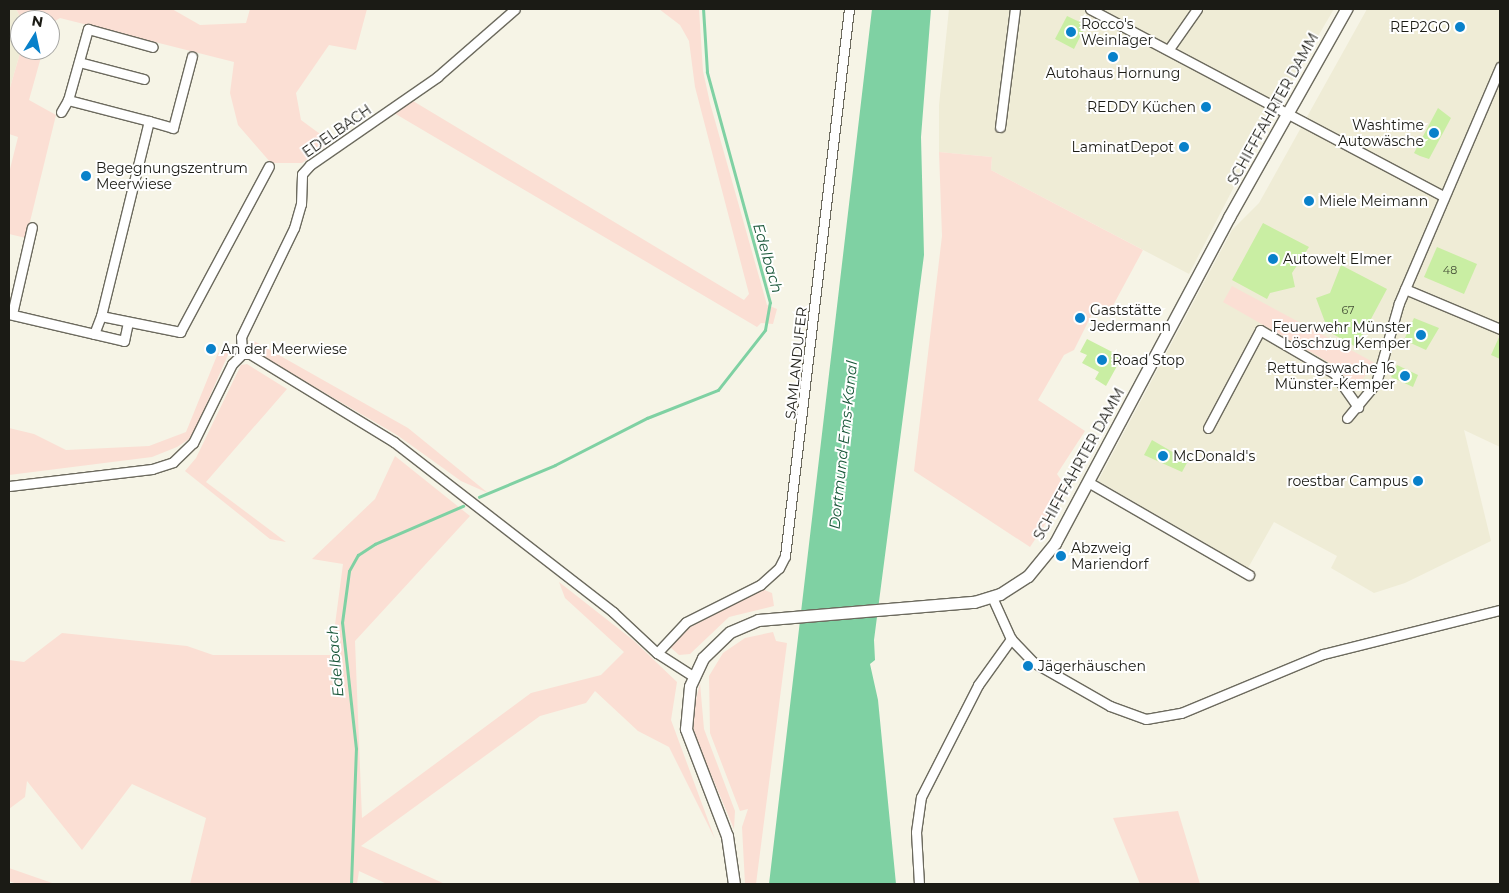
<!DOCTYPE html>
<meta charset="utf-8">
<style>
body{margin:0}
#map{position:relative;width:1509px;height:893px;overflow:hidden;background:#f6f4e6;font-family:Montserrat,sans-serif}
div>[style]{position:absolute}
.built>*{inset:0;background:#efecd6}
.green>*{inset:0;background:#fbdfd4}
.water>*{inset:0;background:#7fd1a3}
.stream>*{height:2.5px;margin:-1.25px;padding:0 1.25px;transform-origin:1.25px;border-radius:1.25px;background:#7fd1a3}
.building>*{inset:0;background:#c9eea3}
.roads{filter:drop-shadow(1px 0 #6c6a5e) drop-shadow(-1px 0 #6c6a5e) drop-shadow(0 1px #6c6a5e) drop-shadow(0 -1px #6c6a5e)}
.minor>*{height:9px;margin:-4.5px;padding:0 4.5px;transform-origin:4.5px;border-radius:4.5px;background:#fff}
.major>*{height:11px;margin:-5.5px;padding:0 5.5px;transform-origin:5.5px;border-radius:5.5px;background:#fff}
.dots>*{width:14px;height:14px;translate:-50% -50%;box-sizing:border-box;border:2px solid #fff;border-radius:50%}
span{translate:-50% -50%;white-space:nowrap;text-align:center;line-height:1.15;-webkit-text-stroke:4px #fff;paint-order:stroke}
.number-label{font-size:11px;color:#465038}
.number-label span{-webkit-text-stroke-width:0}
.poi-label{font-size:14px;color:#1b1b15}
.left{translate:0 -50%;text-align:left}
.right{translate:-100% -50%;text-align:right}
.street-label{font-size:14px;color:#1b1b15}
.water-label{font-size:15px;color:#175537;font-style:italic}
.frame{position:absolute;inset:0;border:10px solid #1b1b15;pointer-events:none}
.north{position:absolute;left:10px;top:10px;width:50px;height:50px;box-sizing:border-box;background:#fff;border:1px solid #a4a4a1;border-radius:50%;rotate:10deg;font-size:14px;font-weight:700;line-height:20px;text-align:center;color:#1b1b15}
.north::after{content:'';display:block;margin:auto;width:18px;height:22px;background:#0981ca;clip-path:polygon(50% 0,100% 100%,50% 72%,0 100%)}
</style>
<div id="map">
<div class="built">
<div style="clip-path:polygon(9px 9px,16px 9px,22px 20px,21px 50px,9px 91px)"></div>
<div style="clip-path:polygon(949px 9px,1334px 9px,1268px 121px,1189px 274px,991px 170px,992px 157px,939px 152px,939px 105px)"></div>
<div style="clip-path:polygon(1367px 9px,1500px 9px,1500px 447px,1464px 430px,1491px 541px,1405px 583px,1374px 593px,1331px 568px,1337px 556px,1274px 522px,1248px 568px,1098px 481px,1232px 230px,1259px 203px)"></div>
</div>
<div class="green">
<div style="clip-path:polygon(16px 9px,172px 9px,200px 25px,246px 23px,250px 9px,367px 9px,356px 50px,329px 45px,296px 93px,301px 120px,331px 142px,302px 163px,271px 163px,238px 125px,230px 93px,234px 62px,60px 18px,50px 24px,50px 20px,22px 20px)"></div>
<div style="clip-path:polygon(659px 9px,699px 9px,703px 71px,710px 103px,767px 305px,777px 309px,773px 324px,761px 323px,757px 327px,394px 113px,413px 101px,744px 300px,749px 294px,695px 87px,689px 41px,680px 25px)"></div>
<div style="clip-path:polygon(21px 50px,43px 50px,29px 100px,56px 115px,26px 238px,9px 234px,9px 173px,18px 137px,9px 134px,9px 91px)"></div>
<div style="clip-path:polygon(939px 152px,992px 157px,991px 170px,1143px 250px,1109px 313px,1096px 306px,1074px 350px,1064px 355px,1038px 400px,1085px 431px,1057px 474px,1068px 490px,1030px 547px,914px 471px,942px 236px)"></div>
<div style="clip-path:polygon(1232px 286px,1375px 363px,1355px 389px,1337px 367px,1223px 302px)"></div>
<div style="clip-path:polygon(254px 341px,408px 428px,488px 493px,461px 481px,397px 435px,272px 362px,251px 346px)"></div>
<div style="clip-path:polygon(230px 350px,192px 437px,177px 447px,152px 457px,9px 475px,9px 428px,34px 434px,66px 450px,149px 446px,186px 432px,218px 353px)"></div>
<div style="clip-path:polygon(247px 364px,287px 389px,206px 482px,286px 542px,270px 539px,185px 471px,196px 458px,241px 365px)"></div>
<div style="clip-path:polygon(395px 456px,470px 516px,355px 641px,362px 818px,531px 693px,601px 675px,624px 652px,565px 598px,559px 582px,633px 640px,677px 682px,671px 720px,715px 839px,669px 747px,638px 731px,595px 691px,586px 703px,540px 716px,361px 846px,445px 884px,387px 884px,359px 871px,357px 884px,190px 884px,206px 818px,132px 784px,82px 850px,27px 781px,25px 797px,9px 809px,9px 660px,24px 662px,62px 633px,187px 646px,213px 655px,331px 655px,343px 564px,312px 559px,375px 499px)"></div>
<div style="clip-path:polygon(762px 589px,772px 593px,774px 606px,729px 617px,690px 654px,679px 655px,669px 646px,674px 636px)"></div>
<div style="clip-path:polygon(773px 632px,776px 641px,787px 643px,756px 884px,745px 884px,742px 827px,748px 809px,740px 811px,710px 733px,709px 676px,723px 653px,745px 638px)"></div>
<div style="clip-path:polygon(700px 683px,704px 729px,735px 811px,734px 829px,694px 734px,692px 717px)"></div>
<div style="clip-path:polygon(1178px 811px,1200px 884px,1140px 884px,1113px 818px)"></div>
<div style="clip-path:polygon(9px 868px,55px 884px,17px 884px,9px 881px)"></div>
</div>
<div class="water">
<div style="clip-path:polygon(872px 9px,931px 9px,921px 137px,924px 255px,874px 640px,875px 660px,870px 664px,878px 700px,896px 884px,769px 884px)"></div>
</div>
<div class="stream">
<div style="left:479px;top:497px;width:82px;rotate:-22.8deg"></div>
<div style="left:555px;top:465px;width:103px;rotate:-27.1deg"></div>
<div style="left:647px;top:418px;width:76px;rotate:-21.5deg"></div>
<div style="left:718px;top:390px;width:76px;rotate:-51.9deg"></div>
<div style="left:765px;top:330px;width:27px;rotate:-80deg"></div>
<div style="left:770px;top:303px;width:239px;rotate:-105.3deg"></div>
<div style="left:707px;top:72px;width:63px;rotate:-93.6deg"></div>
<div style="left:351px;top:884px;width:135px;rotate:-87.9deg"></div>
<div style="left:356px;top:749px;width:127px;rotate:-96.3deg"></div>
<div style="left:342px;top:623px;width:52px;rotate:-82.3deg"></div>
<div style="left:349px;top:571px;width:18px;rotate:-61deg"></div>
<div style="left:358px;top:555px;width:20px;rotate:-33deg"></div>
<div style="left:375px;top:544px;width:96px;rotate:-23.4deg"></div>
</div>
<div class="building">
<div style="clip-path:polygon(1067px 16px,1086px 25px,1074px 49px,1055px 39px)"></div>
<div style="clip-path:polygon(1438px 108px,1451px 118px,1429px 159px,1420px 156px,1414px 153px)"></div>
<div style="clip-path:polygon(1263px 223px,1309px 247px,1292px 273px,1295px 287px,1270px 293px,1267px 299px,1232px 280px)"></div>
<div style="clip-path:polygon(1437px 247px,1477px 264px,1464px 294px,1424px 277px)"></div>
<div style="clip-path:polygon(1341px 265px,1387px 289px,1356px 347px,1322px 328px,1325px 322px,1316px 298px,1330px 293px)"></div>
<div style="clip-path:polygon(1414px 318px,1439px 328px,1426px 350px,1404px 340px)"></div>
<div style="clip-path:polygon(1500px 335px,1500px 359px,1491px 355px)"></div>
<div style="clip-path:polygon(1087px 339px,1122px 357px,1106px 386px,1095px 379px,1099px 372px,1082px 363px,1087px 355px,1080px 352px)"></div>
<div style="clip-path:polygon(1397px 365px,1418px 375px,1413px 387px,1391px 377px)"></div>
<div style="clip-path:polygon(1152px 440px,1188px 461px,1182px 472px,1144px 455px)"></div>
</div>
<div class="roads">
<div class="minor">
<div style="left:1090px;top:9px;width:398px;rotate:27.9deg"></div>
<div style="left:1169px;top:49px;width:49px;rotate:-55deg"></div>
<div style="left:79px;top:62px;width:67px;rotate:14.7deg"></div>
<div style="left:61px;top:112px;width:14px;rotate:-60deg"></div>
<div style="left:149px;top:121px;width:84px;rotate:-165.5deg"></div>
<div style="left:68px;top:100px;width:74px;rotate:-74.3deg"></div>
<div style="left:88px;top:29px;width:67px;rotate:15.5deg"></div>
<div style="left:1000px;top:127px;width:119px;rotate:-82.8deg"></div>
<div style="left:1405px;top:289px;width:103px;rotate:22.8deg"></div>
<div style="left:9px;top:314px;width:118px;rotate:13.2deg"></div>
<div style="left:124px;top:341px;width:19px;rotate:-78deg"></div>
<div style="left:12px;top:314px;width:89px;rotate:-77.1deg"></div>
<div style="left:101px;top:316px;width:201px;rotate:-76.2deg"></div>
<div style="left:149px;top:121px;width:25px;rotate:16deg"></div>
<div style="left:173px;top:128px;width:74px;rotate:-75.2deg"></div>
<div style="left:94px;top:334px;width:19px;rotate:-69deg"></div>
<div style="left:101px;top:316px;width:81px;rotate:11.4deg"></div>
<div style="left:180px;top:332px;width:188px;rotate:-61.8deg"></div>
<div style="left:242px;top:354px;width:17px;rotate:-93deg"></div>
<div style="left:241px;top:337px;width:121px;rotate:-64.1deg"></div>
<div style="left:294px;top:228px;width:25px;rotate:-74deg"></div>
<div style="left:301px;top:204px;width:30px;rotate:-88deg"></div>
<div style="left:302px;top:174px;width:12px;rotate:-48deg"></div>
<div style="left:310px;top:165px;width:155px;rotate:-34.7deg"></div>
<div style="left:437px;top:77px;width:103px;rotate:-41.1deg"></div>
<div style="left:1347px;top:418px;width:45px;rotate:-50.4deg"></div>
<div style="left:1376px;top:383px;width:83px;rotate:-74deg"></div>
<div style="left:1399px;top:303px;width:257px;rotate:-66.8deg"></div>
<div style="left:1208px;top:428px;width:111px;rotate:-62deg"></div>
<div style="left:1260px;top:330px;width:86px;rotate:30.2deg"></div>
<div style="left:1334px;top:373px;width:42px;rotate:54.8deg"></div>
<div style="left:1088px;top:482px;width:186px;rotate:30deg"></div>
<div style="left:9px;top:486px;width:144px;rotate:-6.8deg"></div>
<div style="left:152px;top:469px;width:22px;rotate:-18deg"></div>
<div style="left:173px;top:462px;width:28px;rotate:-44deg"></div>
<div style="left:193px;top:443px;width:88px;rotate:-63.7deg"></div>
<div style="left:232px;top:364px;width:14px;rotate:-45deg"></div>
<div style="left:242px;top:354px;width:8px"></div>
<div style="left:250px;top:354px;width:169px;rotate:31.4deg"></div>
<div style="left:394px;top:442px;width:277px;rotate:37.8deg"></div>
<div style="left:613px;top:612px;width:60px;rotate:43deg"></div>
<div style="left:657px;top:653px;width:43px;rotate:32.6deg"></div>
<div style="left:992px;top:597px;width:46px;rotate:65.7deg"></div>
<div style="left:1011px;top:639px;width:32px;rotate:46deg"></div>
<div style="left:1033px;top:662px;width:89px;rotate:29.7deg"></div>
<div style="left:1110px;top:706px;width:38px;rotate:20deg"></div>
<div style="left:1146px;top:719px;width:36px;rotate:-10deg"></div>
<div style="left:1181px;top:713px;width:154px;rotate:-22.6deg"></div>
<div style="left:1323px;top:654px;width:182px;rotate:-14deg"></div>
<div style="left:657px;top:653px;width:42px;rotate:-46.9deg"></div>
<div style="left:686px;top:622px;width:83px;rotate:-26.6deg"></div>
<div style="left:760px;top:585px;width:25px;rotate:-42deg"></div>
<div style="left:779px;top:568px;width:13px;rotate:-63deg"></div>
<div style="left:785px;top:556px;width:551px;rotate:-83.33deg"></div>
<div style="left:919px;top:884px;width:52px;rotate:-93.3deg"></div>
<div style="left:916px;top:832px;width:35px;rotate:-82deg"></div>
<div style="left:921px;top:797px;width:126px;rotate:-63deg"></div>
<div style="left:978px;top:685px;width:57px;rotate:-54.3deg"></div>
</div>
<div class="major">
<div style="left:734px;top:884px;width:49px;rotate:-98.3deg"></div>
<div style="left:727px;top:836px;width:115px;rotate:-111deg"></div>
<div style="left:686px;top:729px;width:43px;rotate:-84.7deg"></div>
<div style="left:690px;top:686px;width:31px;rotate:-65deg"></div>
<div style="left:703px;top:658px;width:37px;rotate:-44deg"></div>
<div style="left:730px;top:632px;width:30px;rotate:-23deg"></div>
<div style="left:758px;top:620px;width:217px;rotate:-4.8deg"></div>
<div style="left:974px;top:602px;width:27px;rotate:-17deg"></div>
<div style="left:1000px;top:594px;width:33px;rotate:-33deg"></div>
<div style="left:1028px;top:576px;width:43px;rotate:-50.7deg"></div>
<div style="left:1055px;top:543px;width:370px;rotate:-61.9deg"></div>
<div style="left:1229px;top:217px;width:239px;rotate:-60.6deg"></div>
</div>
</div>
<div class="dots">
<div style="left:1460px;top:27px;background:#0981ca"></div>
<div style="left:1071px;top:32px;background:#0981ca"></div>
<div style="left:1113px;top:57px;background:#0981ca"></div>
<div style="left:1206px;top:107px;background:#0981ca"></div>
<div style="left:1434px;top:133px;background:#0981ca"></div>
<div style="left:1184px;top:147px;background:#0981ca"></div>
<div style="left:86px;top:176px;background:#0981ca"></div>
<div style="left:1309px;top:201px;background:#0981ca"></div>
<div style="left:1273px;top:259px;background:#0981ca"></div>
<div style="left:1080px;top:318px;background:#0981ca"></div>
<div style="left:1421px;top:335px;background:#0981ca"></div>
<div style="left:211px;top:349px;background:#0981ca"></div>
<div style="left:1102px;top:360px;background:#0981ca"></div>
<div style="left:1405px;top:376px;background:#0981ca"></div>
<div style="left:1163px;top:456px;background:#0981ca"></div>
<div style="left:1418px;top:481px;background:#0981ca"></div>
<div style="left:1061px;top:556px;background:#0981ca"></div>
<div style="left:1028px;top:666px;background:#0981ca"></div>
</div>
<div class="number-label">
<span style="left:1450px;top:270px">48</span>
<span style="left:1348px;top:310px">67</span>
</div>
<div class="poi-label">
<span class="left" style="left:1081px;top:32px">Rocco's<br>Weinlager</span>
<span class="right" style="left:1450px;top:27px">REP2GO</span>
<span style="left:1113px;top:73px">Autohaus Hornung</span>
<span class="right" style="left:1196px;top:107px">REDDY Küchen</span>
<span class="right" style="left:1424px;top:133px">Washtime<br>Autowäsche</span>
<span class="right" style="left:1174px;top:147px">LaminatDepot</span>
<span class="left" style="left:96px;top:176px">Begegnungszentrum<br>Meerwiese</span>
<span class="left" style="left:1319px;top:201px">Miele Meimann</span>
<span class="left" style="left:1283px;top:259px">Autowelt Elmer</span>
<span class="left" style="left:1090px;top:318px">Gaststätte<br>Jedermann</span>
<span class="right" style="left:1411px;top:335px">Feuerwehr Münster<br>Löschzug Kemper</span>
<span class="left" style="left:221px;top:349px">An der Meerwiese</span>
<span class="left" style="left:1112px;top:360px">Road Stop</span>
<span class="right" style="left:1395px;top:376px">Rettungswache 16<br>Münster-Kemper</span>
<span class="left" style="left:1173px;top:456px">McDonald's</span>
<span class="right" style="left:1408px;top:481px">roestbar Campus</span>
<span class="left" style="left:1071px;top:556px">Abzweig<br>Mariendorf</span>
<span class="left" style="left:1038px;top:666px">Jägerhäuschen</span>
</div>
<div class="street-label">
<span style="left:1273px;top:109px;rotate:-61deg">SCHIFFFAHRTER DAMM</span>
<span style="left:337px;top:131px;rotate:-35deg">EDELBACH</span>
<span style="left:796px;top:363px;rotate:-84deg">SAMLANDUFER</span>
<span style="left:1079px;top:464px;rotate:-61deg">SCHIFFFAHRTER DAMM</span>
</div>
<div class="water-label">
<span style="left:768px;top:258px;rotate:74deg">Edelbach</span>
<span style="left:843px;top:445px;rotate:-84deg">Dortmund-Ems-Kanal</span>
<span style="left:335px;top:661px;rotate:-95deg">Edelbach</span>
</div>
<div class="frame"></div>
<div class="north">N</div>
</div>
